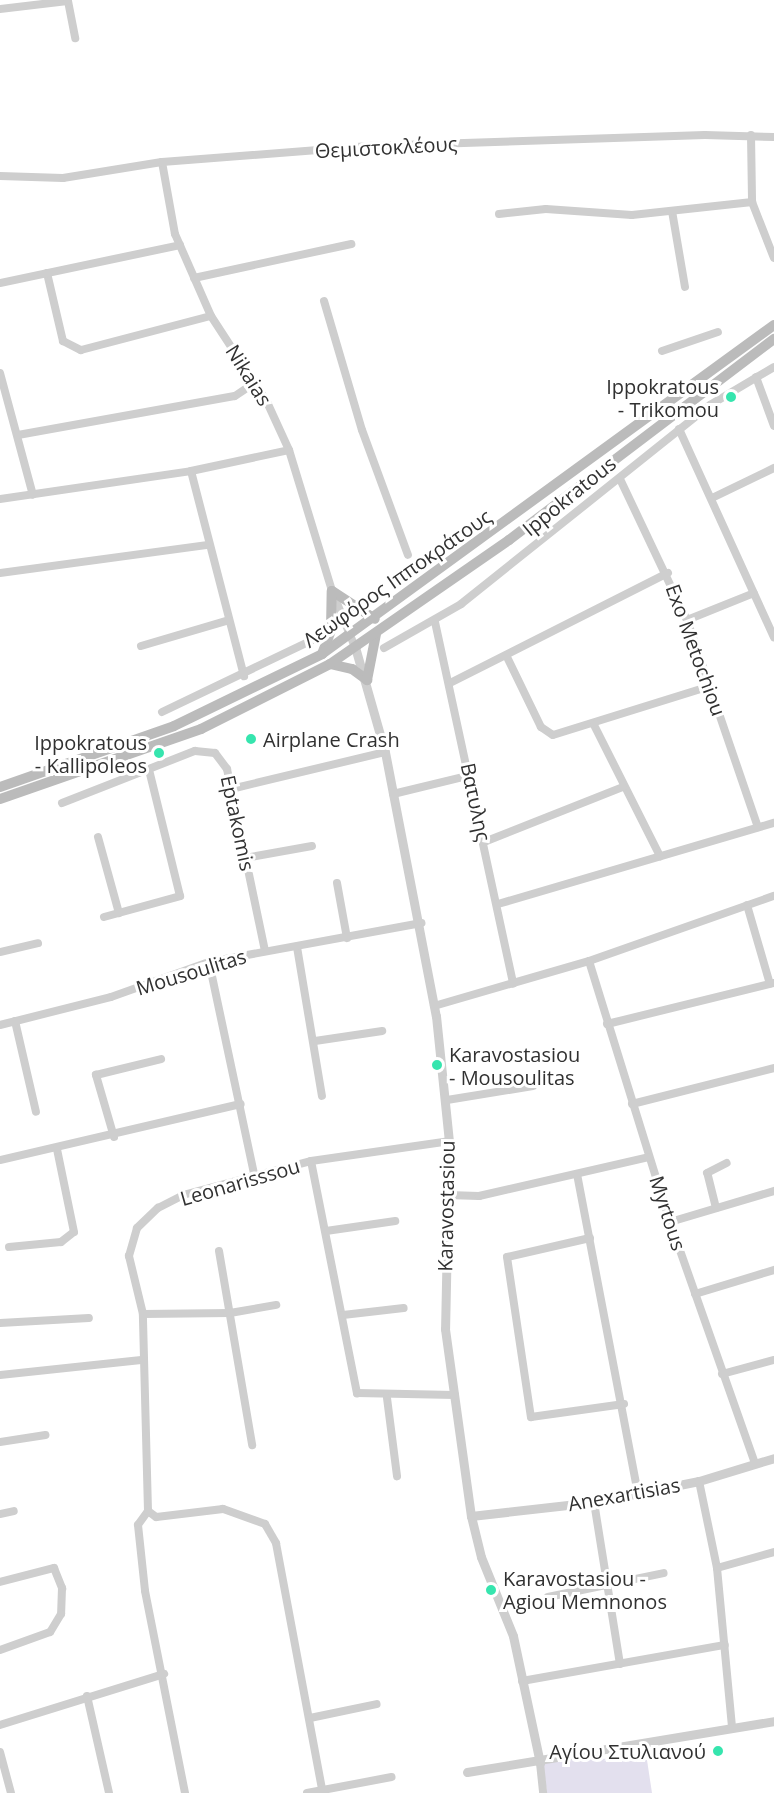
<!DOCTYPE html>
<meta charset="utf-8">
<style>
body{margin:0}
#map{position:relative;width:774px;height:1793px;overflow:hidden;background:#fff;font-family:"Open Sans",sans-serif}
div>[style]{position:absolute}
.green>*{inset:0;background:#e3e0ee}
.minor>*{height:8px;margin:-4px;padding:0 4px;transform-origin:4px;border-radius:4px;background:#cecece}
.tertiary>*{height:9px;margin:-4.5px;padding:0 4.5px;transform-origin:4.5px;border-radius:4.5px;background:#cecece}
.secondary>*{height:10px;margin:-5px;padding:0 5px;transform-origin:5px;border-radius:5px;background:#bbb}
.dots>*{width:16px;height:16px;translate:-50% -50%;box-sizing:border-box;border:3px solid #fff;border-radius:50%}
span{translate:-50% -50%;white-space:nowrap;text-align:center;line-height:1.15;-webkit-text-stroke:6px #fff;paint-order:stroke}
.street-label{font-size:20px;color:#313131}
.poi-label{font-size:20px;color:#313131}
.right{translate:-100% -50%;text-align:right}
.left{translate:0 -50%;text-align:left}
</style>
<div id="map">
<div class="green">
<div style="clip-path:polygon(542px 1757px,647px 1760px,652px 1793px,547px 1793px)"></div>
</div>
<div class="minor">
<div style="left:0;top:9px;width:68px;rotate:-6.7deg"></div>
<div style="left:68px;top:1px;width:38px;rotate:79deg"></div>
<div style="left:751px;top:135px;width:67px;rotate:89.1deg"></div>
<div style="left:752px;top:202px;width:60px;rotate:68.6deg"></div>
<div style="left:162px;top:162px;width:73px;rotate:79.8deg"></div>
<div style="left:175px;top:234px;width:90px;rotate:66.3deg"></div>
<div style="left:211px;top:316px;width:103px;rotate:56.9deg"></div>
<div style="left:267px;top:402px;width:53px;rotate:65.4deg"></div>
<div style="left:289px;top:450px;width:147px;rotate:73deg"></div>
<div style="left:332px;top:591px;width:61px;rotate:67.7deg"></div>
<div style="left:0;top:176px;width:63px;rotate:1.8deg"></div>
<div style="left:63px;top:178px;width:100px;rotate:-9.2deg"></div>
<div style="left:162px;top:162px;width:211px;rotate:-4.4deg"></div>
<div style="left:372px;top:146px;width:333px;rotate:-1.9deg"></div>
<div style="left:705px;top:135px;width:69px;rotate:1.7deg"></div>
<div style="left:672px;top:211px;width:77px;rotate:80.3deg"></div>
<div style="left:499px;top:214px;width:47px;rotate:-6.1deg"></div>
<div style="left:546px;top:209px;width:86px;rotate:4deg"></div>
<div style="left:632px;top:215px;width:121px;rotate:-6.2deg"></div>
<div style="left:47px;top:273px;width:70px;rotate:76.8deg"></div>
<div style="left:63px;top:341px;width:20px;rotate:27deg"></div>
<div style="left:81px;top:350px;width:134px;rotate:-14.7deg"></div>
<div style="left:194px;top:278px;width:161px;rotate:-12.2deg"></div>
<div style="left:0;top:283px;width:184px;rotate:-11.9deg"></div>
<div style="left:324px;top:301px;width:134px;rotate:73.6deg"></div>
<div style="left:362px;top:430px;width:133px;rotate:69.8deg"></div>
<div style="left:662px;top:351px;width:59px;rotate:-18.7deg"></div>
<div style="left:0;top:373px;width:126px;rotate:74.9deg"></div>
<div style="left:756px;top:377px;width:52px;rotate:69.8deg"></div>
<div style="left:679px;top:429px;width:229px;rotate:65.5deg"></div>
<div style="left:18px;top:435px;width:220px;rotate:-10.2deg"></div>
<div style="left:235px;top:396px;width:23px;rotate:-34deg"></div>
<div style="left:191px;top:471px;width:212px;rotate:75.5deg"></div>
<div style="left:620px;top:479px;width:156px;rotate:64.6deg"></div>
<div style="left:687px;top:620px;width:219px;rotate:71.1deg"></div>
<div style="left:712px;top:498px;width:69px;rotate:-25.8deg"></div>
<div style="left:0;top:499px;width:193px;rotate:-8.3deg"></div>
<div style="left:191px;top:471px;width:100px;rotate:-12.1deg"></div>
<div style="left:0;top:573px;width:208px;rotate:-7.7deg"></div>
<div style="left:687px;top:620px;width:72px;rotate:-21.9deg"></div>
<div style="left:435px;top:622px;width:370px;rotate:77.8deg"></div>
<div style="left:141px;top:646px;width:89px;rotate:-16.4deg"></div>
<div style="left:384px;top:648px;width:89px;rotate:-29.7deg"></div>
<div style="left:461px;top:604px;width:319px;rotate:-38.6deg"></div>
<div style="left:710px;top:405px;width:74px;rotate:-30.7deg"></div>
<div style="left:507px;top:657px;width:78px;rotate:64.1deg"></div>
<div style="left:541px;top:727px;width:14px;rotate:34deg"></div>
<div style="left:553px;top:735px;width:164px;rotate:-17.3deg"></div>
<div style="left:452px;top:682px;width:242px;rotate:-26.8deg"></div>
<div style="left:162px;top:712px;width:166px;rotate:-25.6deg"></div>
<div style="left:594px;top:725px;width:147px;rotate:63.3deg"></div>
<div style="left:231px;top:789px;width:158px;rotate:-13.5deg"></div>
<div style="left:393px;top:794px;width:80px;rotate:-13.7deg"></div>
<div style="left:62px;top:803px;width:143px;rotate:-21.4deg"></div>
<div style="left:195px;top:751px;width:20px;rotate:6deg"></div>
<div style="left:215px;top:753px;width:20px;rotate:53deg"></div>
<div style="left:227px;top:769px;width:186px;rotate:78.2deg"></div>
<div style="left:98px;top:837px;width:79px;rotate:74.6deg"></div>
<div style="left:484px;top:842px;width:149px;rotate:-21.6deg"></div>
<div style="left:245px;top:858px;width:68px;rotate:-10.2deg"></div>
<div style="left:337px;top:883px;width:56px;rotate:79.7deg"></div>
<div style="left:498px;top:904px;width:288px;rotate:-16.4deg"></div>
<div style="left:747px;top:905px;width:82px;rotate:73.8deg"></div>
<div style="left:104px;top:917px;width:79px;rotate:-15.4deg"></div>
<div style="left:180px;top:896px;width:130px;rotate:-103.8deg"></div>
<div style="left:297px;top:947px;width:151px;rotate:80.5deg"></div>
<div style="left:0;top:952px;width:39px;rotate:-13deg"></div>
<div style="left:589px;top:961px;width:273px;rotate:72.8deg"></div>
<div style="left:670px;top:1222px;width:256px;rotate:70.6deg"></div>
<div style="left:209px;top:962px;width:217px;rotate:78deg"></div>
<div style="left:434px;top:1006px;width:161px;rotate:-16.2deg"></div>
<div style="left:589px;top:961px;width:196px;rotate:-19.4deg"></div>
<div style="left:15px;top:1021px;width:93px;rotate:77deg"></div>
<div style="left:607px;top:1024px;width:172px;rotate:-13.8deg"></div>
<div style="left:0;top:1025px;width:114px;rotate:-14.2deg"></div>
<div style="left:111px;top:997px;width:104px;rotate:-19.7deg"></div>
<div style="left:209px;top:962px;width:216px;rotate:-10.4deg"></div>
<div style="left:315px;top:1041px;width:68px;rotate:-8.5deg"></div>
<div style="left:447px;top:1100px;width:87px;rotate:-9.2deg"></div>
<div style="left:632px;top:1104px;width:146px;rotate:-14.2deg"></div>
<div style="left:114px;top:1137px;width:65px;rotate:-106.2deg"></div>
<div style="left:96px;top:1075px;width:67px;rotate:-13.8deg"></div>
<div style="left:0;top:1160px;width:247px;rotate:-13.1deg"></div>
<div style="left:311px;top:1161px;width:237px;rotate:78.8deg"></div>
<div style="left:357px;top:1393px;width:98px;rotate:1.2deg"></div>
<div style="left:577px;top:1174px;width:325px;rotate:79.2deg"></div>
<div style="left:448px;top:1195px;width:31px;rotate:2deg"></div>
<div style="left:479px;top:1196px;width:174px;rotate:-12.9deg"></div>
<div style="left:716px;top:1208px;width:36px;rotate:-104deg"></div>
<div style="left:707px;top:1173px;width:22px;rotate:-27deg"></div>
<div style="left:670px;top:1222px;width:109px;rotate:-16.6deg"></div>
<div style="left:326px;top:1231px;width:70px;rotate:-8.2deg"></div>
<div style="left:590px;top:1238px;width:85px;rotate:167.1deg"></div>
<div style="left:507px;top:1257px;width:162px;rotate:81.5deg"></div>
<div style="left:531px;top:1417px;width:94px;rotate:-8deg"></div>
<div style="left:9px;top:1247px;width:52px;rotate:-5.5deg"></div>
<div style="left:61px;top:1242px;width:16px;rotate:-38deg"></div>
<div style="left:74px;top:1232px;width:85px;rotate:-101.6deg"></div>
<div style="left:219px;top:1251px;width:197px;rotate:80.3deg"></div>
<div style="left:695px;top:1294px;width:83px;rotate:-16.9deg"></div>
<div style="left:143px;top:1314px;width:87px;rotate:-0.7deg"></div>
<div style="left:230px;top:1313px;width:47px;rotate:-9.9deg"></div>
<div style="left:343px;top:1315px;width:61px;rotate:-6.5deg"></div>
<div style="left:0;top:1323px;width:89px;rotate:-3.2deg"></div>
<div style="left:722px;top:1374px;width:54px;rotate:-15.1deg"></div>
<div style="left:0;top:1375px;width:142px;rotate:-6.1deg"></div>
<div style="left:387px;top:1398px;width:79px;rotate:82.7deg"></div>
<div style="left:0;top:1442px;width:46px;rotate:-8.8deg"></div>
<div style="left:699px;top:1481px;width:89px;rotate:78.3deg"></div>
<div style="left:717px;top:1568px;width:160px;rotate:84.6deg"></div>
<div style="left:594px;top:1502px;width:164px;rotate:80.9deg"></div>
<div style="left:148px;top:1511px;width:17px;rotate:126deg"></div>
<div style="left:138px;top:1525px;width:66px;rotate:83.9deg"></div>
<div style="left:145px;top:1591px;width:206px;rotate:78.8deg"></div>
<div style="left:0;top:1514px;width:14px;rotate:-12deg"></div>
<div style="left:717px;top:1568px;width:59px;rotate:-15.7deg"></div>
<div style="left:0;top:1582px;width:56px;rotate:-14.5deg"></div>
<div style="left:54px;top:1568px;width:22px;rotate:68deg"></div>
<div style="left:62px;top:1588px;width:26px;rotate:92deg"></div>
<div style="left:61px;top:1614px;width:21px;rotate:121deg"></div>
<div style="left:50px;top:1632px;width:53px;rotate:160.2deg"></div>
<div style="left:548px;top:1597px;width:118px;rotate:-11.7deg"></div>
<div style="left:522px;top:1681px;width:206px;rotate:-10.1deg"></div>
<div style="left:87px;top:1696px;width:99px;rotate:77.2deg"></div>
<div style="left:310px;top:1718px;width:68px;rotate:-11.8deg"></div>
<div style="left:0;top:1725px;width:172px;rotate:-17.3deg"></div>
<div style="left:0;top:1752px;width:42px;rotate:75deg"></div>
<div style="left:540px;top:1763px;width:30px;rotate:84deg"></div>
<div style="left:322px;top:1789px;width:250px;rotate:-100.6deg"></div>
<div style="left:276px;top:1543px;width:22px;rotate:-120deg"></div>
<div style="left:265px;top:1524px;width:45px;rotate:-160.3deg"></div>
<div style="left:223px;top:1509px;width:67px;rotate:173.2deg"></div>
<div style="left:156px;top:1517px;width:10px;rotate:-143deg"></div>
<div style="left:148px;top:1511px;width:197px;rotate:-91.5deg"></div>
<div style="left:143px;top:1314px;width:60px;rotate:-103.6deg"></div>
<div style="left:129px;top:1256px;width:29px;rotate:-74deg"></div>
<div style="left:137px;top:1228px;width:29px;rotate:-44deg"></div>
<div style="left:158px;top:1208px;width:28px;rotate:-27deg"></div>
<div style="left:183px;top:1195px;width:132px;rotate:-14.9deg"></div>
<div style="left:311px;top:1161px;width:139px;rotate:-8.2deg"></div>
<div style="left:307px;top:1793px;width:86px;rotate:-10.7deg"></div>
</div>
<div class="tertiary">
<div style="left:355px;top:647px;width:109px;rotate:74.1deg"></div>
<div style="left:385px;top:752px;width:269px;rotate:79.1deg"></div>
<div style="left:436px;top:1016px;width:126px;rotate:84.1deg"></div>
<div style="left:449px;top:1141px;width:188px;rotate:91.2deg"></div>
<div style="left:445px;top:1329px;width:189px;rotate:82.1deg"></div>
<div style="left:471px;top:1516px;width:42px;rotate:76.3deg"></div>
<div style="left:481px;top:1557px;width:85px;rotate:67.9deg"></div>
<div style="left:513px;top:1636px;width:130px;rotate:78deg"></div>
<div style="left:471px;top:1516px;width:124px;rotate:-6.5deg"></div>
<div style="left:594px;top:1502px;width:107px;rotate:-11.3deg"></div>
<div style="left:699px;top:1481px;width:78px;rotate:-17deg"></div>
<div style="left:467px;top:1772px;width:311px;rotate:-9.4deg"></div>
</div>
<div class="secondary">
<div style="left:332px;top:591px;width:51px;rotate:33.1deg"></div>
<div style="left:322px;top:654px;width:26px;rotate:-69deg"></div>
<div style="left:331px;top:630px;width:39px;rotate:-89deg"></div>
<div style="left:330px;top:664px;width:23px;rotate:13deg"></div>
<div style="left:352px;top:669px;width:19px;rotate:36deg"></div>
<div style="left:367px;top:680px;width:47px;rotate:-78.9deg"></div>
<div style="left:0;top:787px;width:184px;rotate:-19.3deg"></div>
<div style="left:174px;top:726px;width:165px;rotate:-25.9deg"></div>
<div style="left:322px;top:654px;width:559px;rotate:-36.05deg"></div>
<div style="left:0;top:799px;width:213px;rotate:-19.2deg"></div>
<div style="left:201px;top:729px;width:144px;rotate:-26.7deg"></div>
<div style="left:330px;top:664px;width:218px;rotate:-34.7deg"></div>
<div style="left:509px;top:540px;width:333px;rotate:-37.2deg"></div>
</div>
<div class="dots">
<div style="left:731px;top:397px;background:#36e5ae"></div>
<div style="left:251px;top:739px;background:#36e5ae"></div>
<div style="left:159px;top:753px;background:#36e5ae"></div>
<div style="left:437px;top:1065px;background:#36e5ae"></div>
<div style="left:491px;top:1590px;background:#36e5ae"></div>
<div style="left:718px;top:1751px;background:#36e5ae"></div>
</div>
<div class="street-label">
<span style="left:386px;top:147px;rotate:-3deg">Θεμιστοκλέους</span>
<span style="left:249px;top:375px;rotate:58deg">Nikaias</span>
<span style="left:569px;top:496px;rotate:-39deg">Ippokratous</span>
<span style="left:397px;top:578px;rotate:-35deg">Λεωφόρος Ιπποκράτους</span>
<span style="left:696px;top:650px;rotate:70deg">Exo Metochiou</span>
<span style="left:476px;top:802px;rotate:78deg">Βατυλης</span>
<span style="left:238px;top:823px;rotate:78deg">Eptakomis</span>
<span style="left:191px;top:972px;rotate:-17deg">Mousoulitas</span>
<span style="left:240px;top:1182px;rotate:-16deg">Leonarisssou</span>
<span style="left:446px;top:1206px;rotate:-89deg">Karavostasiou</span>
<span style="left:668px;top:1213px;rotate:72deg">Myrtous</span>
<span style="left:624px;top:1494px;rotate:-10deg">Anexartisias</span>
</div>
<div class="poi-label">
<span class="right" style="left:719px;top:398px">Ippokratous<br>- Trikomou</span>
<span class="left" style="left:263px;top:739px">Airplane Crash</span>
<span class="right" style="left:147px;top:754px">Ippokratous<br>- Kallipoleos</span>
<span class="left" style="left:449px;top:1066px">Karavostasiou<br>- Mousoulitas</span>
<span class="left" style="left:503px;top:1590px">Karavostasiou -<br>Agiou Memnonos</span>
<span class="right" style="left:706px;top:1751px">Αγίου Στυλιανού</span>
</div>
</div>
